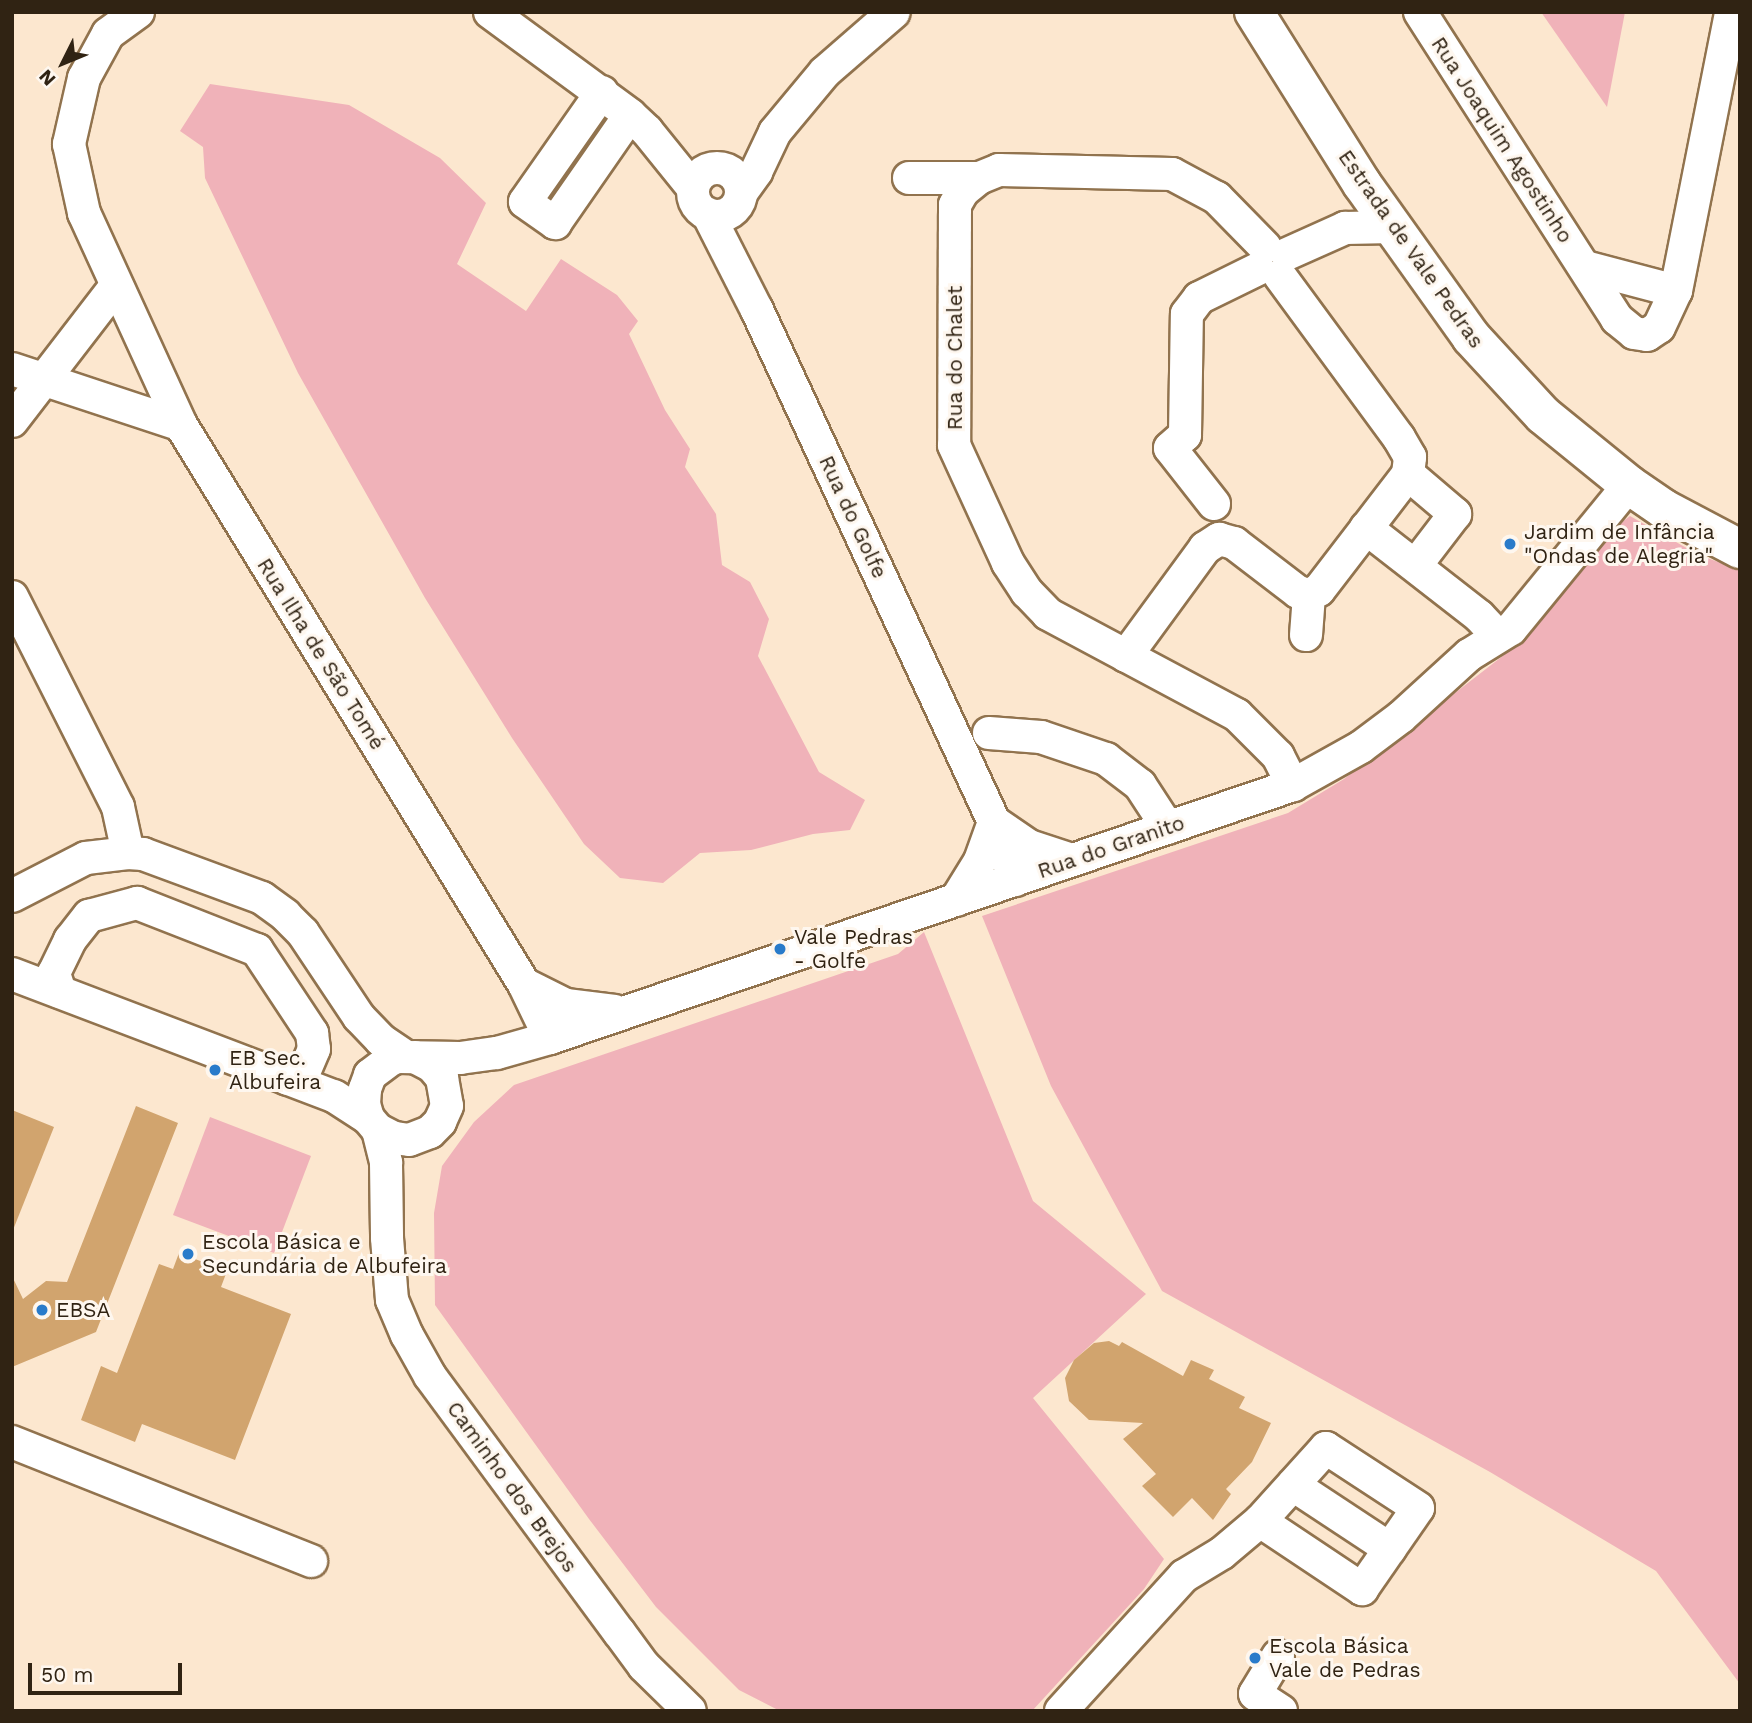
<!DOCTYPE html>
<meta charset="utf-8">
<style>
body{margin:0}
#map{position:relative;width:1752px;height:1723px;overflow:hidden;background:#fce7cf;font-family:"Work Sans",sans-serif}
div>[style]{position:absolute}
.green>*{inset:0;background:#f0b2b9}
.building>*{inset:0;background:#d1a46e}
.roads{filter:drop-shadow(2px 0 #91734e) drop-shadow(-2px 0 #91734e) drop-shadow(0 2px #91734e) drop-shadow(0 -2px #91734e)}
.minor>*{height:32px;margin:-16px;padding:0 16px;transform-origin:16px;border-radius:16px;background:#fff}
.minor>.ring{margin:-16px;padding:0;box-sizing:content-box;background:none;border:32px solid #fff;border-radius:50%}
.major>*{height:38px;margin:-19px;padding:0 19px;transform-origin:19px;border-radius:19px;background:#fff}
.dots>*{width:19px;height:19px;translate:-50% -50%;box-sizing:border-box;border:4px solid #fef7ef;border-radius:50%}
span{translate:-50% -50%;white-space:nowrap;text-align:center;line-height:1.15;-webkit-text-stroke:6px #fef7ef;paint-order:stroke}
.street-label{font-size:21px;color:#302313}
.poi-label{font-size:21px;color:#302313}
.left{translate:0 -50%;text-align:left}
.frame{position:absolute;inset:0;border:14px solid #302313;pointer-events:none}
.north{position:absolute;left:28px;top:28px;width:70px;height:70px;-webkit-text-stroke:5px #fef7ef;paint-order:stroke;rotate:227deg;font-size:19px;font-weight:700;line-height:28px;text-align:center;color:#302313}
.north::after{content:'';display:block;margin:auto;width:24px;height:32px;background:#302313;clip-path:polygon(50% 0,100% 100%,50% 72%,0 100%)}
.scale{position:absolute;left:28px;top:1663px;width:154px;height:32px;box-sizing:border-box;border:4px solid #302313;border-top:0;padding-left:9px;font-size:21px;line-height:24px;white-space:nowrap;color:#302313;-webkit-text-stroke:5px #fef7ef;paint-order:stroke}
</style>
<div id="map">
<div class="green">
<div style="clip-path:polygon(1541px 12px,1625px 12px,1607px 107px)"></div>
<div style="clip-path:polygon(210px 84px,349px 105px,440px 158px,486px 203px,457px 264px,526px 311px,561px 259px,617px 295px,638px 321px,629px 334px,665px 410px,690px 449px,685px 467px,716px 514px,722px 565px,750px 582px,769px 619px,758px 656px,819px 772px,865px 800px,850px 830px,813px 834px,751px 850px,700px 853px,663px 883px,620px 878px,584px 844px,512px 738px,425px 598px,298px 373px,205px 178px,203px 147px,180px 131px)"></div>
<div style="clip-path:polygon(1630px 516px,1699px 555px,1740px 570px,1740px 1684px,1656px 1571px,1490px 1472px,1162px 1291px,1051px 1086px,982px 916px,1288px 813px,1344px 779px,1513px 648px,1597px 541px)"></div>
<div style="clip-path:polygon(924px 932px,1033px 1201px,1146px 1294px,1033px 1398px,1164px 1559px,1144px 1589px,1032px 1711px,780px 1711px,739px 1690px,656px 1607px,589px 1519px,435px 1305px,434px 1213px,442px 1166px,474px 1122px,514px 1085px,898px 954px)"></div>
<div style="clip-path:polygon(210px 1117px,311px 1156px,274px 1253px,173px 1215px)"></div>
</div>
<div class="building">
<div style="clip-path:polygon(136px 1106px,178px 1123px,96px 1332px,12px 1367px,12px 1276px,23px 1299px,46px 1281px,67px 1282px)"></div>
<div style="clip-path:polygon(12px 1110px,54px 1127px,13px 1230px,12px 1230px)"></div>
<div style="clip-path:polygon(179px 1253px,227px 1271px,221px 1287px,291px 1314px,235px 1460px,142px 1424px,135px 1442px,81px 1420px,101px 1366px,117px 1373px,159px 1264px,173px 1269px)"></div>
<div style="clip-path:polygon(1109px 1341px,1119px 1346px,1122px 1342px,1183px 1376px,1191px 1360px,1214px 1370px,1209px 1379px,1245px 1397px,1239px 1408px,1271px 1423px,1252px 1462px,1226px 1489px,1231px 1494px,1213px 1520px,1192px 1498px,1173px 1517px,1142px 1486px,1156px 1474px,1123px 1439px,1143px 1423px,1089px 1420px,1069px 1401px,1065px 1378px,1074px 1360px,1094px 1343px)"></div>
</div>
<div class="roads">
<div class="minor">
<div style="left:138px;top:12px;width:37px;rotate:144deg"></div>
<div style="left:108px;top:34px;width:50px;rotate:118.6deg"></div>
<div style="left:84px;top:78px;width:68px;rotate:102.8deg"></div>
<div style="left:69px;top:144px;width:71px;rotate:77.7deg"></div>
<div style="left:84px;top:213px;width:233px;rotate:65.4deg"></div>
<div style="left:181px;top:425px;width:656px;rotate:58.47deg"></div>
<div style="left:524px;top:984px;width:60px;rotate:64.3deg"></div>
<div style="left:490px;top:12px;width:174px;rotate:36.3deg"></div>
<div style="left:630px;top:115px;width:23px;rotate:43deg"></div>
<div style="left:647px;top:131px;width:73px;rotate:51.1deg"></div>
<div style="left:1420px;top:12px;width:365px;rotate:57.3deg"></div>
<div style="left:1617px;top:319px;width:22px;rotate:39deg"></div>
<div style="left:1634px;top:333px;width:13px;rotate:9deg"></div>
<div style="left:1647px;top:335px;width:14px;rotate:-34deg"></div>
<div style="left:1659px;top:327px;width:40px;rotate:-65deg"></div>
<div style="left:1676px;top:291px;width:284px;rotate:-78.8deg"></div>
<div style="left:602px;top:92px;width:134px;rotate:125deg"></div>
<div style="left:525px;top:202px;width:37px;rotate:35deg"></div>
<div style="left:555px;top:223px;width:131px;rotate:-55.2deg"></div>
<div class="ring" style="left:693px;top:168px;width:16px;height:16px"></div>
<div style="left:909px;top:178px;width:70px"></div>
<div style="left:741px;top:193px;width:26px;rotate:-54deg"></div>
<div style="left:756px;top:172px;width:44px;rotate:-64.6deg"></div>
<div style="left:775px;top:132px;width:78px;rotate:-50.2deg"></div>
<div style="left:825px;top:72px;width:91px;rotate:-41deg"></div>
<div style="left:708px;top:214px;width:108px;rotate:63deg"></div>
<div style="left:757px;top:310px;width:564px;rotate:65.16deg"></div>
<div style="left:994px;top:822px;width:62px;rotate:70.1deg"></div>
<div style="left:1265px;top:247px;width:69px;rotate:-134.4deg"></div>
<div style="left:1217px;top:198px;width:51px;rotate:-151.9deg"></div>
<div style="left:1172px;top:174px;width:173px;rotate:-178.7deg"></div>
<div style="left:999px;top:170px;width:22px;rotate:158deg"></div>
<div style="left:979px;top:178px;width:21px;rotate:141deg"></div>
<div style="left:963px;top:191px;width:16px;rotate:120deg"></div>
<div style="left:955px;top:205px;width:240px;rotate:90.2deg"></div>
<div style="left:954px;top:445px;width:130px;rotate:65.4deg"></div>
<div style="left:1008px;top:563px;width:35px;rotate:57deg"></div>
<div style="left:1027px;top:592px;width:30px;rotate:46deg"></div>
<div style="left:1048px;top:614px;width:214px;rotate:28.1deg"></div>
<div style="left:1237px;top:715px;width:58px;rotate:45deg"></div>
<div style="left:1278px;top:756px;width:33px;rotate:63deg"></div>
<div style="left:1287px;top:254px;width:64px;rotate:-24.1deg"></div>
<div style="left:1345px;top:228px;width:48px;rotate:-1.2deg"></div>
<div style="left:1585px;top:267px;width:94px;rotate:14.8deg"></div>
<div style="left:12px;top:369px;width:178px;rotate:18.3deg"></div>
<div style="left:12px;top:421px;width:170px;rotate:-52.4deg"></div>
<div style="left:1408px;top:474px;width:62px;rotate:40.4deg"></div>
<div style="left:1455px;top:514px;width:64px;rotate:127.4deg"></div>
<div style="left:1214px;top:504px;width:71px;rotate:-128.2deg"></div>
<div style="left:1170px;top:448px;width:20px;rotate:-41deg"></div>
<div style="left:1185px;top:435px;width:121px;rotate:-89.1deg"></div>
<div style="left:1187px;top:314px;width:20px;rotate:-53deg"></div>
<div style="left:1199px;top:298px;width:66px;rotate:-26.2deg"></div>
<div style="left:1366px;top:528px;width:143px;rotate:37.9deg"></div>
<div style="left:1479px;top:616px;width:26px;rotate:47deg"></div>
<div style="left:12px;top:597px;width:235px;rotate:63.2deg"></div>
<div style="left:118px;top:807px;width:47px;rotate:77.7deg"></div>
<div style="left:1306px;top:635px;width:40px;rotate:-85.7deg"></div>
<div style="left:1126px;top:656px;width:134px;rotate:-53.8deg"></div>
<div style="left:1205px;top:548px;width:17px;rotate:-33deg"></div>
<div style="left:1219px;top:539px;width:16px;rotate:15deg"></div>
<div style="left:1234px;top:543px;width:81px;rotate:37.4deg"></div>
<div style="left:1298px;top:592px;width:11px;rotate:15deg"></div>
<div style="left:1309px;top:595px;width:11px;rotate:-27deg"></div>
<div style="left:1319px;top:590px;width:146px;rotate:-52.5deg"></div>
<div style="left:1408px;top:474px;width:17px;rotate:-83deg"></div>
<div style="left:1410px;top:457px;width:22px;rotate:-120deg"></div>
<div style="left:1399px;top:438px;width:201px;rotate:-126.3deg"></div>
<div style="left:989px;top:733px;width:52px;rotate:4.4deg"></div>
<div style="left:1041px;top:737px;width:69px;rotate:18.7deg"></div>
<div style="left:1106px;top:759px;width:43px;rotate:37.4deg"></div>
<div style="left:1140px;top:785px;width:51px;rotate:56.9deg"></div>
<div style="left:12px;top:896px;width:83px;rotate:-27.2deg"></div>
<div style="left:86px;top:858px;width:42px;rotate:-6.8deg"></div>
<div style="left:128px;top:853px;width:15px;rotate:4deg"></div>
<div style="left:143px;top:854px;width:127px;rotate:20.3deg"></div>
<div style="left:262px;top:898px;width:29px;rotate:36deg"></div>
<div style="left:285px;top:915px;width:25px;rotate:45deg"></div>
<div style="left:303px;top:933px;width:101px;rotate:56.3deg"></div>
<div style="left:359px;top:1017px;width:32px;rotate:46deg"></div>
<div style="left:381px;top:1040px;width:30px;rotate:34deg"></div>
<div style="left:956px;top:900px;width:46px;rotate:-58.4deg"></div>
<div style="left:980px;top:861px;width:41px;rotate:-70.3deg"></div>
<div style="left:994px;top:822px;width:42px;rotate:34.4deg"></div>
<div style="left:1029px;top:846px;width:45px;rotate:18deg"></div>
<div style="left:12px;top:974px;width:344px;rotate:20.8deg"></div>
<div style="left:334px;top:1096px;width:40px;rotate:32.9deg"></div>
<div style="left:524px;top:984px;width:47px;rotate:26.6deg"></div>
<div style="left:566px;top:1005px;width:49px;rotate:7deg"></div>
<div style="left:60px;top:992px;width:20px;rotate:-108deg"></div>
<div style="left:54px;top:973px;width:37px;rotate:-64deg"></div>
<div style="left:70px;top:940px;width:31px;rotate:-52deg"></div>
<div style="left:89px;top:916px;width:50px;rotate:-15.2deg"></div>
<div style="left:137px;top:903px;width:129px;rotate:21.4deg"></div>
<div style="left:257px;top:950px;width:100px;rotate:56.5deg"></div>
<div style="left:312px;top:1033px;width:16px;rotate:83deg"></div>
<div style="left:314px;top:1049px;width:25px;rotate:113deg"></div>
<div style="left:304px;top:1072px;width:18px;rotate:158deg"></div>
<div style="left:415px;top:1057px;width:19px;rotate:28deg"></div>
<div style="left:432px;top:1066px;width:16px;rotate:50deg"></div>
<div style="left:442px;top:1078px;width:28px;rotate:80deg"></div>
<div style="left:447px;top:1106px;width:17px;rotate:114deg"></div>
<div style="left:440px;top:1122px;width:14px;rotate:135deg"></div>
<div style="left:430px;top:1132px;width:22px;rotate:159deg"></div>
<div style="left:409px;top:1140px;width:15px;rotate:-172deg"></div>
<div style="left:394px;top:1138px;width:18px;rotate:-153deg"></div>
<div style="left:378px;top:1130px;width:16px;rotate:-130deg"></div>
<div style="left:368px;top:1118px;width:15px;rotate:-106deg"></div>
<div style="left:364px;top:1104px;width:15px;rotate:-86deg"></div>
<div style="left:365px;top:1089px;width:15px;rotate:-70deg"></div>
<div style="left:370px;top:1075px;width:26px;rotate:-37deg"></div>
<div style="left:391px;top:1059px;width:8px;rotate:-14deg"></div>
<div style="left:399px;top:1057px;width:61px;rotate:0.9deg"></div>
<div style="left:460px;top:1058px;width:37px;rotate:-8deg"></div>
<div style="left:497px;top:1053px;width:55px;rotate:-15.8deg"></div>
<div style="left:550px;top:1038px;width:785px;rotate:-18.8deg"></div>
<div style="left:1293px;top:785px;width:78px;rotate:-29.2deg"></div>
<div style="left:1361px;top:747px;width:50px;rotate:-36.9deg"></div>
<div style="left:1401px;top:717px;width:92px;rotate:-42.4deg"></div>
<div style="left:1469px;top:655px;width:49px;rotate:-31.8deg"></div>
<div style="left:1511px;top:629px;width:186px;rotate:-50.7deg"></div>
<div style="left:378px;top:1130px;width:34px;rotate:76deg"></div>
<div style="left:386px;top:1163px;width:75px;rotate:89.2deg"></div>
<div style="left:387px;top:1238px;width:62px;rotate:85.4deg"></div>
<div style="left:392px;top:1300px;width:38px;rotate:67deg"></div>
<div style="left:407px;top:1335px;width:47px;rotate:60.7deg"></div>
<div style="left:430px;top:1376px;width:318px;rotate:53.6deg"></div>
<div style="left:619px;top:1632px;width:42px;rotate:53.7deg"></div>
<div style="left:644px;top:1666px;width:64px;rotate:44.4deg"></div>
<div style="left:12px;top:1442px;width:322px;rotate:21.7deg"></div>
<div style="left:1293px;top:1485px;width:116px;rotate:33.4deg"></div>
<div style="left:1278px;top:1656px;width:44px;rotate:121.2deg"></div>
<div style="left:1255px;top:1694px;width:31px;rotate:33deg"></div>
<div style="left:1061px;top:1711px;width:183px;rotate:-47.7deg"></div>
<div style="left:1184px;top:1576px;width:44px;rotate:-31.2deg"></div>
<div style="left:1222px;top:1553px;width:50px;rotate:-40.1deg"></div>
<div style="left:1260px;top:1521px;width:123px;rotate:33.7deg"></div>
<div style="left:1362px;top:1589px;width:98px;rotate:-55.3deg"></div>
<div style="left:1418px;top:1508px;width:110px;rotate:-146.9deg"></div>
<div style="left:1326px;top:1448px;width:98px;rotate:132.1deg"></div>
</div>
<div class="major">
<div style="left:1254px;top:12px;width:203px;rotate:57.9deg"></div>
<div style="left:1362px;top:184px;width:188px;rotate:54.5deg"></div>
<div style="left:1471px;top:337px;width:106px;rotate:47.3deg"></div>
<div style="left:1543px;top:415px;width:111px;rotate:39.1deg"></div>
<div style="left:1629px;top:485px;width:42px;rotate:34.4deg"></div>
<div style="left:1664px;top:509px;width:86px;rotate:27.8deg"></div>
</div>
</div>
<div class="dots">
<div style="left:1510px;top:544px;background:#297bca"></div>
<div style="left:780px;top:949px;background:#297bca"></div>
<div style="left:215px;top:1070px;background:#297bca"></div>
<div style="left:188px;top:1254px;background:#297bca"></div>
<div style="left:42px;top:1310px;background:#297bca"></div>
<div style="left:1255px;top:1658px;background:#297bca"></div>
</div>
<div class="street-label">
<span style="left:1502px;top:140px;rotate:57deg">Rua Joaquim Agostinho</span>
<span style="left:1411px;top:249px;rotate:55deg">Estrada de Vale Pedras</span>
<span style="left:955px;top:358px;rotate:-90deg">Rua do Chalet</span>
<span style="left:853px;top:517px;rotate:65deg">Rua do Golfe</span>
<span style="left:321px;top:654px;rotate:58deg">Rua Ilha de São Tomé</span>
<span style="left:1111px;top:847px;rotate:-19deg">Rua do Granito</span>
<span style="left:512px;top:1487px;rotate:54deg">Caminho dos Brejos</span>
</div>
<div class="poi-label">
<span class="left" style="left:1524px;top:544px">Jardim de Infância<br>"Ondas de Alegria"</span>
<span class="left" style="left:794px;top:949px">Vale Pedras<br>- Golfe</span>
<span class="left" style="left:229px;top:1070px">EB Sec.<br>Albufeira</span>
<span class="left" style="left:202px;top:1254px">Escola Básica e<br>Secundária de Albufeira</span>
<span class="left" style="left:56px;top:1310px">EBSA</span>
<span class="left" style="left:1269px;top:1658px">Escola Básica<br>Vale de Pedras</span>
</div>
<div class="frame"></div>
<div class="north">N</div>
<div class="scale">50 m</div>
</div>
